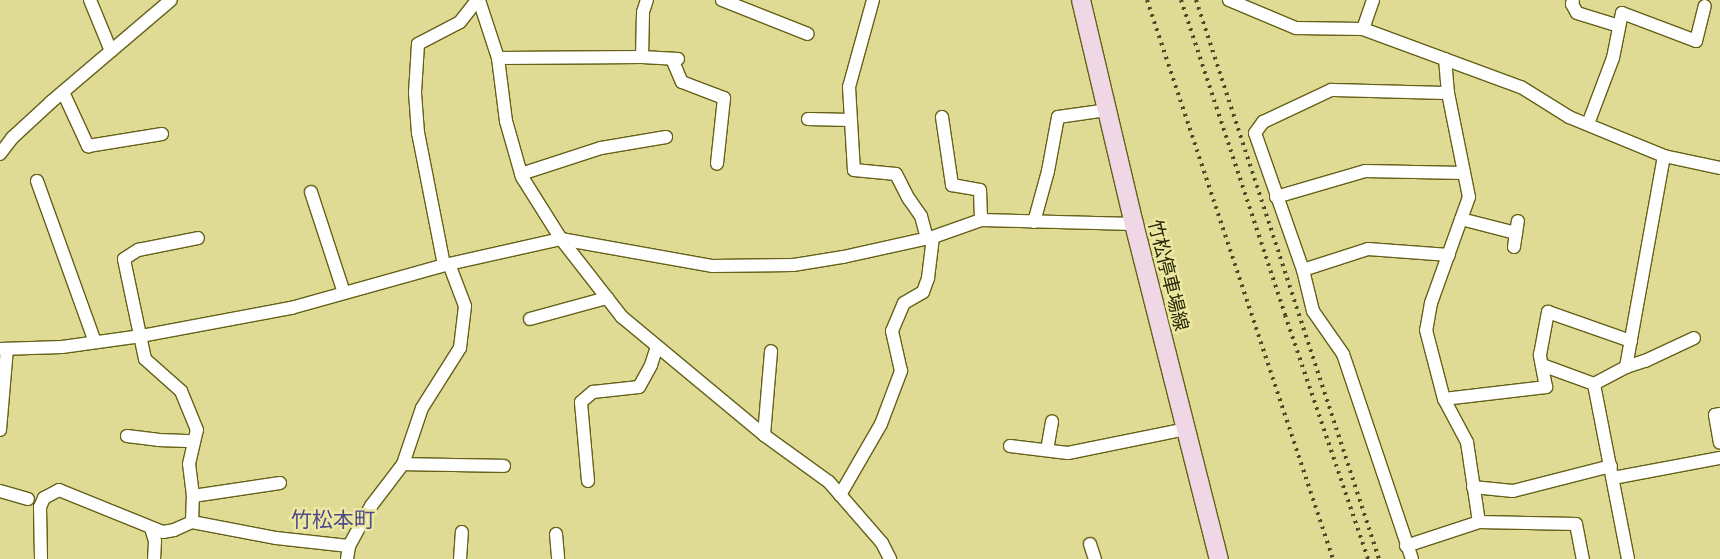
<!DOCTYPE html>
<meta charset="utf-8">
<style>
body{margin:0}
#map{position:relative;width:1720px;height:559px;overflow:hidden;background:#dfdb94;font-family:"Exo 2","Noto Sans JP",sans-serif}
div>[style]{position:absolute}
.roads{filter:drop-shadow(1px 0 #656018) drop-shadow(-1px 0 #656018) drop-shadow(0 1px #656018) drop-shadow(0 -1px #656018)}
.minor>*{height:12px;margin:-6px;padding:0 6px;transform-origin:6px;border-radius:6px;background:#fff}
.secondary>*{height:18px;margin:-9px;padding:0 9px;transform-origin:9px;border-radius:9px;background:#f0d7e5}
.rail>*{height:4px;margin-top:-2px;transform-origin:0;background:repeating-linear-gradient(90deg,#4d4b26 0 2.5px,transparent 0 7.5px)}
span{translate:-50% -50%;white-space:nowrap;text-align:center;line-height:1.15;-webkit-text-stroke:5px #ece8a1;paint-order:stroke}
.street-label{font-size:19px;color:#29270a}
.quarter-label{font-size:21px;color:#4f4a88}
</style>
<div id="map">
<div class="roads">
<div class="minor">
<div style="left:90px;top:0;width:55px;rotate:67.6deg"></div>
<div style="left:479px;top:0;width:61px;rotate:71.9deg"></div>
<div style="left:498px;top:58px;width:64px;rotate:82.8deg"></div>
<div style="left:506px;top:121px;width:58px;rotate:74.1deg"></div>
<div style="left:522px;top:177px;width:73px;rotate:57.8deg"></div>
<div style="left:561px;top:239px;width:99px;rotate:52deg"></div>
<div style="left:622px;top:317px;width:185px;rotate:39.7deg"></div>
<div style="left:764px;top:435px;width:80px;rotate:35.9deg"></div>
<div style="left:829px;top:482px;width:81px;rotate:49deg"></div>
<div style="left:882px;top:543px;width:18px;rotate:63deg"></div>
<div style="left:722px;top:0;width:92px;rotate:21.6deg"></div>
<div style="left:873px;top:0;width:90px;rotate:105.4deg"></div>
<div style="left:849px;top:87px;width:83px;rotate:86.6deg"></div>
<div style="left:854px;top:170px;width:42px;rotate:5.4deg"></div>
<div style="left:896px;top:174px;width:28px;rotate:63deg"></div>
<div style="left:909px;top:199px;width:21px;rotate:55deg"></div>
<div style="left:921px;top:216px;width:24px;rotate:75deg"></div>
<div style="left:1229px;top:0;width:73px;rotate:22.7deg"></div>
<div style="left:1296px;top:28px;width:67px;rotate:0.9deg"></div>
<div style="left:1363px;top:29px;width:168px;rotate:20.2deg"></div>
<div style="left:1521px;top:87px;width:57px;rotate:32deg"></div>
<div style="left:1569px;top:117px;width:103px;rotate:22.3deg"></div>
<div style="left:1664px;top:156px;width:57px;rotate:12.1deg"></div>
<div style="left:1573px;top:0;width:4px;rotate:104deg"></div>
<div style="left:1572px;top:4px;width:10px;rotate:61deg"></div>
<div style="left:1577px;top:13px;width:44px;rotate:17.2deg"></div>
<div style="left:1363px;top:29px;width:31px;rotate:-71deg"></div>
<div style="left:642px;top:57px;width:36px;rotate:3deg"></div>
<div style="left:498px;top:58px;width:144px;rotate:-0.4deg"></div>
<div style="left:642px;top:57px;width:45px;rotate:-88.7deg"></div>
<div style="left:643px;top:12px;width:13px;rotate:-72deg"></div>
<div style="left:672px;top:59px;width:25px;rotate:67deg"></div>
<div style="left:682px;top:82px;width:45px;rotate:20.9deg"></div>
<div style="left:724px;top:98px;width:66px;rotate:96.1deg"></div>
<div style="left:1445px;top:59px;width:34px;rotate:85deg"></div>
<div style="left:1448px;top:93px;width:106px;rotate:78.6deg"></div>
<div style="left:1469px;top:197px;width:113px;rotate:109.7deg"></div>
<div style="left:1431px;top:303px;width:27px;rotate:100deg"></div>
<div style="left:1426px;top:330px;width:71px;rotate:75.4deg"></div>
<div style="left:1444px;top:399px;width:49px;rotate:61.9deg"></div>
<div style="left:1467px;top:442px;width:81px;rotate:81.5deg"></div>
<div style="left:63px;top:92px;width:60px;rotate:65.2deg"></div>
<div style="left:88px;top:146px;width:75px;rotate:-9.2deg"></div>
<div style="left:942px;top:117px;width:69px;rotate:81.6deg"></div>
<div style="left:952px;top:185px;width:28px;rotate:10deg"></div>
<div style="left:980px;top:190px;width:30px;rotate:88deg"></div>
<div style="left:808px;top:119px;width:42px;rotate:1.4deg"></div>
<div style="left:1588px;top:124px;width:71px;rotate:-69.3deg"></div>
<div style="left:1613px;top:58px;width:46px;rotate:-78.7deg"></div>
<div style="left:1622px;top:13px;width:79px;rotate:20.7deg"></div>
<div style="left:1696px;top:41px;width:36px;rotate:-76deg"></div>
<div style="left:0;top:154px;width:20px;rotate:-53deg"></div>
<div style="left:12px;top:138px;width:53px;rotate:-42.7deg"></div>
<div style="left:51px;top:102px;width:157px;rotate:-40.4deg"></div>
<div style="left:521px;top:174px;width:84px;rotate:-18deg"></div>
<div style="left:601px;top:148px;width:66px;rotate:-9.6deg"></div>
<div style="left:37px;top:181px;width:171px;rotate:70.2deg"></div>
<div style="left:311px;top:192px;width:106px;rotate:71.9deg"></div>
<div style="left:1276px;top:197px;width:93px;rotate:-16.3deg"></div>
<div style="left:1365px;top:171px;width:99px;rotate:1.2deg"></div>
<div style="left:1461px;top:219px;width:57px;rotate:14.3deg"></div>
<div style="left:1516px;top:233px;width:12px;rotate:-81deg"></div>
<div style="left:1034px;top:222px;width:53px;rotate:-74.6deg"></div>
<div style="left:1048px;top:171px;width:55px;rotate:-79.5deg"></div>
<div style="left:1058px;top:117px;width:49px;rotate:-8.1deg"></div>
<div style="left:1514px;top:247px;width:14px;rotate:-82deg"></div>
<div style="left:444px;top:265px;width:135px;rotate:-101.1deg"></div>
<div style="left:418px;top:133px;width:40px;rotate:-94.3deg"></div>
<div style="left:415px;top:93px;width:49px;rotate:-86.5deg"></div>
<div style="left:418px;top:44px;width:47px;rotate:-27.6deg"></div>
<div style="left:460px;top:22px;width:28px;rotate:-52deg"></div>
<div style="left:1303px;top:270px;width:68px;rotate:-17.9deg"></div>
<div style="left:1368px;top:249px;width:81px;rotate:4.2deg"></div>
<div style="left:530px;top:319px;width:80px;rotate:-15.3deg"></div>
<div style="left:0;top:349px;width:62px;rotate:-1.8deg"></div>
<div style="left:62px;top:347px;width:80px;rotate:-7.9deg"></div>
<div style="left:141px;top:336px;width:153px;rotate:-10.6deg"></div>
<div style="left:291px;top:308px;width:164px;rotate:-15.6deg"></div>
<div style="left:449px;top:264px;width:115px;rotate:-12.6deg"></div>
<div style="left:561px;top:239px;width:153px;rotate:10.1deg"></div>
<div style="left:712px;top:266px;width:81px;rotate:-0.7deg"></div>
<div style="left:793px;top:265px;width:51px;rotate:-9.1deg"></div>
<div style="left:843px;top:257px;width:92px;rotate:-12.5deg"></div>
<div style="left:933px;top:237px;width:51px;rotate:-19.5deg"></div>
<div style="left:981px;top:220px;width:153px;rotate:1.5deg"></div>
<div style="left:1542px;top:365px;width:55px;rotate:20.1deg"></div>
<div style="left:1626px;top:367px;width:20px;rotate:-18deg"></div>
<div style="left:1645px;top:361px;width:54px;rotate:-25.1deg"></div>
<div style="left:1444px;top:399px;width:103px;rotate:-6.7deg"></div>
<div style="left:1546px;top:387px;width:33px;rotate:-101deg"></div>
<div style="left:1540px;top:355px;width:44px;rotate:-79.5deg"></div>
<div style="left:1548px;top:312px;width:88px;rotate:19.3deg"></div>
<div style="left:1720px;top:414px;width:5px;rotate:169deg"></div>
<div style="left:1715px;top:415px;width:28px;rotate:80deg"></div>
<div style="left:0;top:430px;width:81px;rotate:-85.1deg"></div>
<div style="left:764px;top:435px;width:84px;rotate:-85.2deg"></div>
<div style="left:127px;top:436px;width:31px;rotate:7deg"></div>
<div style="left:158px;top:440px;width:36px;rotate:2deg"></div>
<div style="left:1010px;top:446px;width:58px;rotate:6.9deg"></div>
<div style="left:1068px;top:453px;width:120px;rotate:-11.5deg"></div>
<div style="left:1047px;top:450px;width:29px;rotate:-80deg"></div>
<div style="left:403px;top:464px;width:101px;rotate:1.1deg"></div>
<div style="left:1613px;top:478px;width:109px;rotate:-10.6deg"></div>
<div style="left:588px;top:481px;width:79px;rotate:-95.1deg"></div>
<div style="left:581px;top:402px;width:16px;rotate:-40deg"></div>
<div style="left:593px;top:392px;width:46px;rotate:-6.2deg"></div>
<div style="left:639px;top:387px;width:25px;rotate:-61deg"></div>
<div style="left:651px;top:365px;width:19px;rotate:-72deg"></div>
<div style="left:1473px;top:487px;width:40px;rotate:5.7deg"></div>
<div style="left:1513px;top:491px;width:101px;rotate:-14.3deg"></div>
<div style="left:0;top:491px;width:29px;rotate:16deg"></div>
<div style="left:840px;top:495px;width:82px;rotate:-60deg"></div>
<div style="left:881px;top:424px;width:57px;rotate:-69.3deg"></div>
<div style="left:901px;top:371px;width:41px;rotate:-102.7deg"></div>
<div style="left:892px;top:331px;width:30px;rotate:-67deg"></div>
<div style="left:904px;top:303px;width:22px;rotate:-30deg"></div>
<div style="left:923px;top:292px;width:15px;rotate:-70deg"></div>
<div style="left:928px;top:278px;width:41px;rotate:-83deg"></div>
<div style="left:193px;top:496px;width:88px;rotate:-8.5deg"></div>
<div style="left:192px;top:522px;width:26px;rotate:-88deg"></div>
<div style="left:193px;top:496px;width:32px;rotate:-97deg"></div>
<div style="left:189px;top:464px;width:35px;rotate:-77deg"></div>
<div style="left:197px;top:430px;width:42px;rotate:-112.3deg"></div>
<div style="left:181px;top:391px;width:48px;rotate:-138.4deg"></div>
<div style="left:145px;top:359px;width:102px;rotate:-101.9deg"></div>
<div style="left:124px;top:259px;width:17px;rotate:-33deg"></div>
<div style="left:138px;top:250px;width:61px;rotate:-11.3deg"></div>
<div style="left:151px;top:528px;width:14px;rotate:73deg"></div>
<div style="left:155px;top:541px;width:18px;rotate:93deg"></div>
<div style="left:556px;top:534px;width:25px;rotate:85deg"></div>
<div style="left:1090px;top:544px;width:16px;rotate:72deg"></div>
<div style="left:1406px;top:546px;width:77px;rotate:-18.2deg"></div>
<div style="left:1479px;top:522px;width:97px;rotate:1.2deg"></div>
<div style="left:1576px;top:524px;width:36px;rotate:79deg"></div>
<div style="left:41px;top:559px;width:52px;rotate:-91.1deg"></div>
<div style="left:40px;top:507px;width:10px;rotate:-66deg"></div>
<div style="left:44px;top:498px;width:17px;rotate:-28deg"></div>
<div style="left:59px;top:490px;width:112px;rotate:22deg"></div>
<div style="left:163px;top:532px;width:11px;rotate:-10deg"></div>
<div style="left:174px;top:530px;width:20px;rotate:-24deg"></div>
<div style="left:192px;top:522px;width:86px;rotate:10.8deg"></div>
<div style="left:276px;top:538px;width:73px;rotate:6.3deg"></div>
<div style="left:347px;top:559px;width:13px;rotate:-81deg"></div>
<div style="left:349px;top:546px;width:46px;rotate:-61.2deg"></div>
<div style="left:371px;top:506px;width:53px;rotate:-52.7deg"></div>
<div style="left:403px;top:464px;width:59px;rotate:-71.3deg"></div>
<div style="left:422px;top:408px;width:71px;rotate:-57.7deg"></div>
<div style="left:460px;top:348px;width:42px;rotate:-83.2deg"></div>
<div style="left:465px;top:306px;width:45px;rotate:-110.9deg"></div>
<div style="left:460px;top:559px;width:27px;rotate:-86deg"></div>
<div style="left:1412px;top:559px;width:216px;rotate:-108.6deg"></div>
<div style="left:1343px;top:354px;width:52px;rotate:-124.9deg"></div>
<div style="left:1313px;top:311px;width:42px;rotate:-103.7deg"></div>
<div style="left:1303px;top:270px;width:145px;rotate:-109.3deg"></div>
<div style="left:1255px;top:133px;width:14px;rotate:-54deg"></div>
<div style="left:1263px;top:122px;width:75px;rotate:-25.2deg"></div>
<div style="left:1331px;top:90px;width:117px;rotate:1.5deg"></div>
<div style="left:1628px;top:559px;width:178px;rotate:-101deg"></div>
<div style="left:1594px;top:384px;width:36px;rotate:-28deg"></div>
<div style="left:1626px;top:367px;width:214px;rotate:-79.8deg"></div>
</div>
<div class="secondary">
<div style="left:1081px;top:0;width:230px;rotate:76.7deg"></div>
<div style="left:1134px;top:224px;width:346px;rotate:75.8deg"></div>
</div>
</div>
<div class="rail">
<div style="left:1147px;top:0;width:589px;rotate:71.6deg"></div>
<div style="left:1181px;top:0;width:332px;rotate:71.7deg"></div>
<div style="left:1285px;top:315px;width:258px;rotate:71.2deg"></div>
<div style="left:1196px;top:0;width:588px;rotate:71.87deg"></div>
</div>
<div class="street-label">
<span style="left:1169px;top:275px;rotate:76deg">竹松停車場線</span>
</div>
<div class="quarter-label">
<span style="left:333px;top:519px">竹松本町</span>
</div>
</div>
